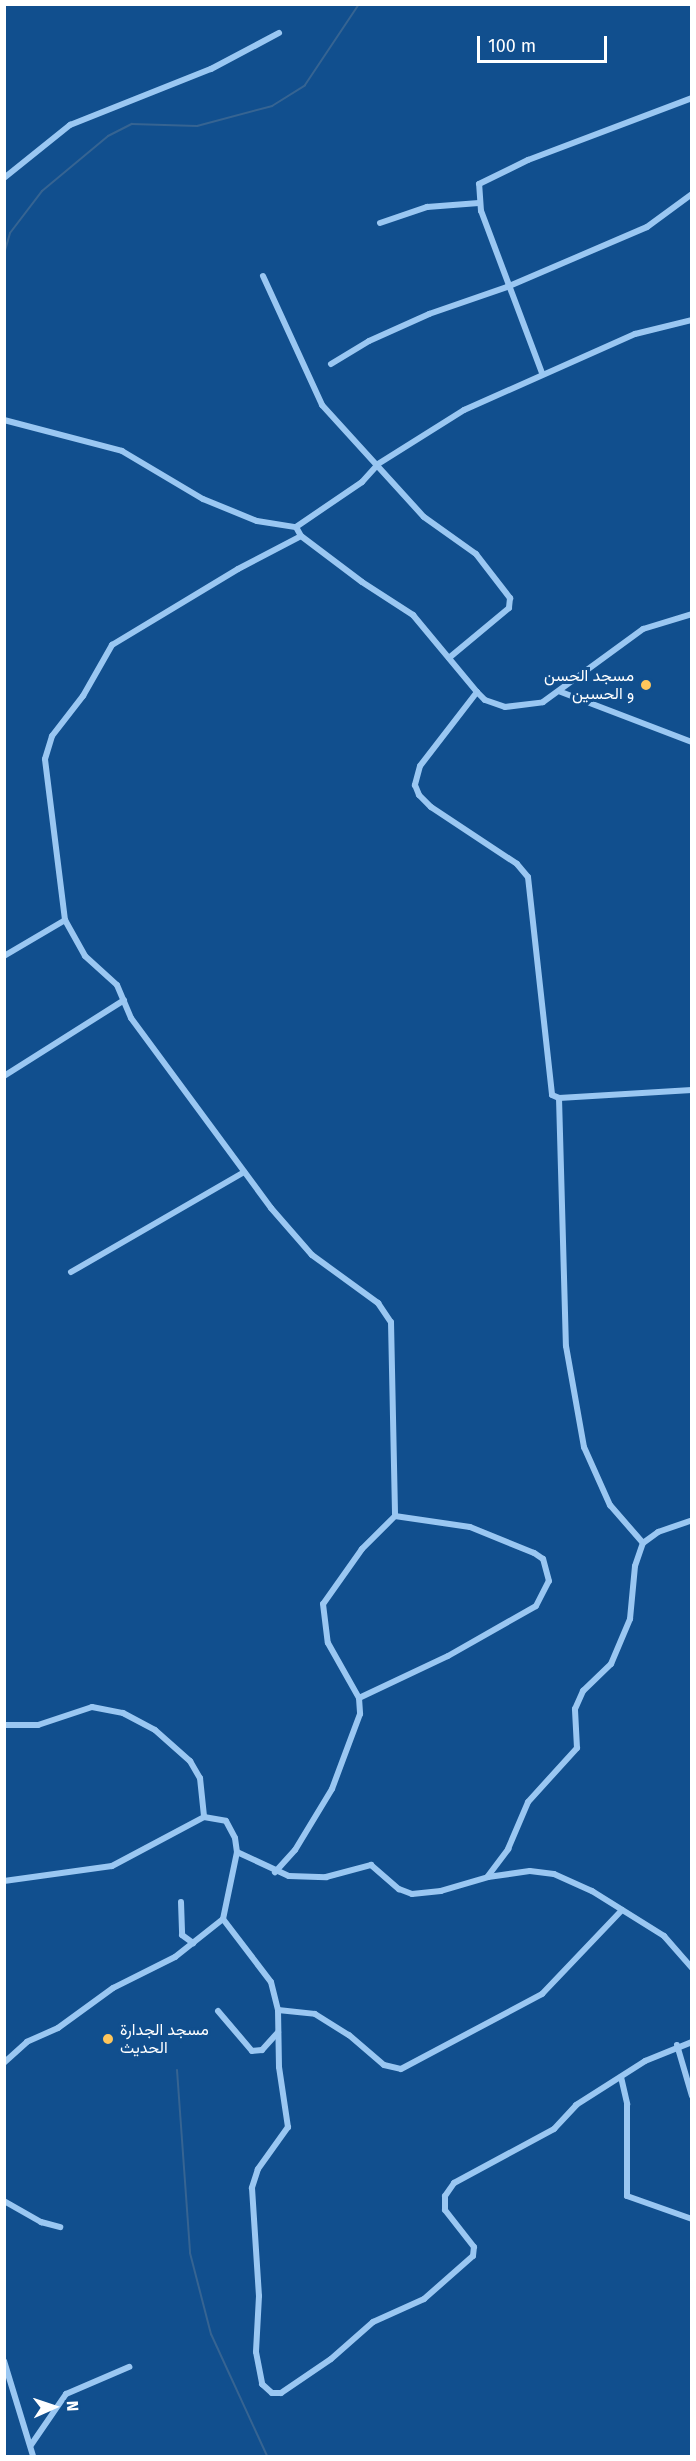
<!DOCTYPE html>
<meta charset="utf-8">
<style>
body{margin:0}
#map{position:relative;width:696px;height:2461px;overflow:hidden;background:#114f8e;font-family:"Fira Sans",Vazirmatn,sans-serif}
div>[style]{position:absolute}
.stream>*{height:2px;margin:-1px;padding:0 1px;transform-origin:1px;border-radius:1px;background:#366492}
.minor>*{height:6px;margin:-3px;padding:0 3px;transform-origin:3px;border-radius:3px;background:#9ac7f2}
.dots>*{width:16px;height:16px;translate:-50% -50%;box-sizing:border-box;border:3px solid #114f8e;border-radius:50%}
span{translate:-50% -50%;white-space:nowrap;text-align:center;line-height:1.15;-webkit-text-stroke:6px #114f8e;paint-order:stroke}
.poi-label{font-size:16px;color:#fff}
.right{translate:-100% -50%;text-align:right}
.left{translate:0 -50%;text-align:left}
.frame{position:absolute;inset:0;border:6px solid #fff;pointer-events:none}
.north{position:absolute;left:24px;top:2377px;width:60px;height:60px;-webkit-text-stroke:4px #114f8e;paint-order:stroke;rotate:87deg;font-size:16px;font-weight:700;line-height:24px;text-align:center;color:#fff}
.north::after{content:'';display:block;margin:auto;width:21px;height:27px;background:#fff;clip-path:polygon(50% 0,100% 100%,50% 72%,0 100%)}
.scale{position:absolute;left:477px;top:36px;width:130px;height:27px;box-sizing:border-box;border:3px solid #fff;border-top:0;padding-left:8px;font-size:18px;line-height:21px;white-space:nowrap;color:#fff;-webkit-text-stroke:4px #114f8e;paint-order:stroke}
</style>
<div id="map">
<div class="stream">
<div style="left:4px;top:254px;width:22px;rotate:-74deg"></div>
<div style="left:10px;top:233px;width:53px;rotate:-52.7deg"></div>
<div style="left:42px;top:191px;width:86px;rotate:-39.8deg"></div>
<div style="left:108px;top:136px;width:27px;rotate:-27deg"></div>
<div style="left:132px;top:124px;width:65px;rotate:1.8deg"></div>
<div style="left:197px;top:126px;width:78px;rotate:-14.9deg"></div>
<div style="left:272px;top:106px;width:39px;rotate:-32deg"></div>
<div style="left:305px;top:85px;width:97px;rotate:-56.3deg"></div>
<div style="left:177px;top:2070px;width:183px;rotate:85.9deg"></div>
<div style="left:190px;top:2253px;width:84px;rotate:75.5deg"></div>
<div style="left:211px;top:2334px;width:134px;rotate:65.3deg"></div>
</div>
<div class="minor">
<div style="left:4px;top:178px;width:85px;rotate:-38.8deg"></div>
<div style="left:70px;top:125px;width:152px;rotate:-21.7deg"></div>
<div style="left:211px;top:69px;width:77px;rotate:-27.9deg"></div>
<div style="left:380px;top:223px;width:50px;rotate:-18.8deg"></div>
<div style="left:427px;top:207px;width:52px;rotate:-4.4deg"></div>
<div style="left:263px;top:276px;width:142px;rotate:65.4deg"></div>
<div style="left:322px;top:405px;width:151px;rotate:47.7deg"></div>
<div style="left:424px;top:517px;width:64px;rotate:35.4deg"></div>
<div style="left:476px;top:554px;width:56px;rotate:52.3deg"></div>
<div style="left:510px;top:598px;width:10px;rotate:96deg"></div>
<div style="left:509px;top:608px;width:78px;rotate:140.2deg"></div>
<div style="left:331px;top:364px;width:44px;rotate:-31.2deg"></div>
<div style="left:369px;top:341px;width:66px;rotate:-24.2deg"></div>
<div style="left:429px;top:314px;width:83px;rotate:-19.1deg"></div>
<div style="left:507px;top:287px;width:152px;rotate:-23.2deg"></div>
<div style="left:647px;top:227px;width:56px;rotate:-36.3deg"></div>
<div style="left:542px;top:373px;width:173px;rotate:-110.6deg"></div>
<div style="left:481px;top:211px;width:27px;rotate:-94deg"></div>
<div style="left:479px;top:184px;width:55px;rotate:-26.1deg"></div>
<div style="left:528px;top:160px;width:175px;rotate:-20.7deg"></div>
<div style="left:4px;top:420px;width:122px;rotate:14.7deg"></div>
<div style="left:122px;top:451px;width:94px;rotate:30.7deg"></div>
<div style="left:203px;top:499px;width:58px;rotate:22.2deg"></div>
<div style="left:257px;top:521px;width:39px;rotate:9deg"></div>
<div style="left:296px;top:527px;width:80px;rotate:-34.3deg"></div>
<div style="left:362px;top:482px;width:24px;rotate:-48deg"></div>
<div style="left:378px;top:464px;width:102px;rotate:-32.1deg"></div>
<div style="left:464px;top:410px;width:187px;rotate:-24deg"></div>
<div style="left:635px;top:334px;width:59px;rotate:-13.8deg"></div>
<div style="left:296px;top:527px;width:10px;rotate:61deg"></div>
<div style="left:301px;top:536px;width:76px;rotate:37deg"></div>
<div style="left:362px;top:582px;width:61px;rotate:32.9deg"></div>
<div style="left:413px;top:615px;width:100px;rotate:50.3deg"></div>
<div style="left:477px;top:692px;width:11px;rotate:45deg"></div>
<div style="left:485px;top:700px;width:21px;rotate:19deg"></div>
<div style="left:505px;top:707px;width:38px;rotate:-7deg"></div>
<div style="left:543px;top:702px;width:124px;rotate:-36.1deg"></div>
<div style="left:643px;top:629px;width:51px;rotate:-17deg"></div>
<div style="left:477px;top:692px;width:93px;rotate:127.6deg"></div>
<div style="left:420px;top:766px;width:20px;rotate:105deg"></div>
<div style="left:415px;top:785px;width:11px;rotate:68deg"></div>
<div style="left:419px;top:795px;width:17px;rotate:45deg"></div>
<div style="left:431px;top:807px;width:103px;rotate:33.5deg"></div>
<div style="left:517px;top:864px;width:17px;rotate:50deg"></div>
<div style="left:528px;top:877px;width:219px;rotate:83.7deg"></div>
<div style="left:552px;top:1095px;width:8px;rotate:23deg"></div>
<div style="left:559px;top:1098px;width:133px;rotate:-3.4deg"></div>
<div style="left:561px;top:692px;width:140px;rotate:20.9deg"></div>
<div style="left:65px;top:920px;width:41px;rotate:60.9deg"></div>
<div style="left:85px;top:956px;width:43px;rotate:42.2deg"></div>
<div style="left:117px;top:985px;width:36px;rotate:67deg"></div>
<div style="left:131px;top:1018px;width:236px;rotate:53.6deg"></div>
<div style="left:271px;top:1208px;width:62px;rotate:48.9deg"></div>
<div style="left:312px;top:1255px;width:82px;rotate:36deg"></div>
<div style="left:378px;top:1303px;width:23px;rotate:56deg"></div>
<div style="left:391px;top:1322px;width:194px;rotate:88.8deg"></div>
<div style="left:395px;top:1516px;width:47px;rotate:135deg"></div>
<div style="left:362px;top:1549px;width:67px;rotate:125.3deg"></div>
<div style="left:323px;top:1604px;width:39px;rotate:83deg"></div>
<div style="left:328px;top:1643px;width:63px;rotate:60.6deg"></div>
<div style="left:359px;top:1698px;width:16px;rotate:86deg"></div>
<div style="left:360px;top:1714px;width:80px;rotate:110.5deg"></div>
<div style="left:332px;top:1789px;width:71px;rotate:121.2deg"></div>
<div style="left:295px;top:1850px;width:30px;rotate:132deg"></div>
<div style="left:4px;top:956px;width:71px;rotate:-30.5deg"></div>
<div style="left:65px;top:920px;width:162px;rotate:-97.1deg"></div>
<div style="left:45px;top:759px;width:24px;rotate:-73deg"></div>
<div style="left:52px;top:736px;width:51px;rotate:-52.2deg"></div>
<div style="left:83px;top:696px;width:59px;rotate:-60.4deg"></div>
<div style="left:112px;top:645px;width:147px;rotate:-31.1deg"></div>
<div style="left:238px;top:569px;width:71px;rotate:-27.6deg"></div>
<div style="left:4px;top:1076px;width:142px;rotate:-32.3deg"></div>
<div style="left:559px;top:1098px;width:248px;rotate:88.4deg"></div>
<div style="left:566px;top:1346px;width:103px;rotate:79.9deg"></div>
<div style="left:584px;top:1447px;width:64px;rotate:65.9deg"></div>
<div style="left:610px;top:1505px;width:50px;rotate:49deg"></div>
<div style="left:71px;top:1272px;width:200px;rotate:-30deg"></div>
<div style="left:359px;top:1698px;width:98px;rotate:-25.3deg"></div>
<div style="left:448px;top:1656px;width:101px;rotate:-29.6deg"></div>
<div style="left:536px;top:1606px;width:28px;rotate:-63deg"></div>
<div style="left:549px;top:1581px;width:23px;rotate:-105deg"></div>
<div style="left:543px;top:1559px;width:11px;rotate:-146deg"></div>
<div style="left:534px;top:1553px;width:69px;rotate:-157.9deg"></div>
<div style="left:470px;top:1527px;width:76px;rotate:-171.7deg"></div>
<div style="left:4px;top:1725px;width:34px"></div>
<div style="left:38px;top:1725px;width:57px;rotate:-18.4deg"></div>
<div style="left:92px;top:1707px;width:32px;rotate:11deg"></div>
<div style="left:123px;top:1713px;width:36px;rotate:28deg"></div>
<div style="left:155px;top:1730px;width:47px;rotate:41.5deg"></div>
<div style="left:190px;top:1761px;width:20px;rotate:60deg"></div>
<div style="left:200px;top:1778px;width:39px;rotate:84deg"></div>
<div style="left:237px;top:1852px;width:57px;rotate:24.8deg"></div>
<div style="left:289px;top:1876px;width:37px;rotate:2deg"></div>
<div style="left:326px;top:1877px;width:47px;rotate:-14.9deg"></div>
<div style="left:371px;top:1865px;width:37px;rotate:41deg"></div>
<div style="left:399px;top:1889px;width:14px;rotate:21deg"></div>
<div style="left:412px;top:1894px;width:29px;rotate:-6deg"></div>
<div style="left:441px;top:1891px;width:49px;rotate:-16.6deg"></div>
<div style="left:488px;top:1877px;width:42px;rotate:-8.1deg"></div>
<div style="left:530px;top:1871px;width:24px;rotate:7deg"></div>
<div style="left:554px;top:1874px;width:42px;rotate:24.1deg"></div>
<div style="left:592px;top:1891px;width:85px;rotate:32deg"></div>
<div style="left:664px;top:1936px;width:43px;rotate:48.8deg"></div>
<div style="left:488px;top:1876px;width:34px;rotate:-53deg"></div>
<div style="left:508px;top:1849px;width:51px;rotate:-66.9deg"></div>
<div style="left:528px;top:1802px;width:73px;rotate:-47.8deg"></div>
<div style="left:577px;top:1748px;width:39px;rotate:-93deg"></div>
<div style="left:575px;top:1709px;width:20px;rotate:-66deg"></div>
<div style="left:583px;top:1691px;width:39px;rotate:-44deg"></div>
<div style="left:611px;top:1664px;width:49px;rotate:-67.1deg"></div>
<div style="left:630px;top:1619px;width:53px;rotate:-84.6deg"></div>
<div style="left:635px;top:1566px;width:24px;rotate:-71deg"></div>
<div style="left:643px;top:1543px;width:19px;rotate:-36deg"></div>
<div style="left:658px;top:1532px;width:36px;rotate:-19deg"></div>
<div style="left:4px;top:1881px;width:109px;rotate:-7.9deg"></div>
<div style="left:112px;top:1866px;width:104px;rotate:-28deg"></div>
<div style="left:204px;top:1817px;width:22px;rotate:10deg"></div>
<div style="left:226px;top:1821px;width:19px;rotate:62deg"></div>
<div style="left:235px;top:1838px;width:14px;rotate:82deg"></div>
<div style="left:237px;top:1852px;width:68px;rotate:101.8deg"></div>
<div style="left:223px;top:1919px;width:61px;rotate:141.6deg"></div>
<div style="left:175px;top:1957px;width:69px;rotate:153.4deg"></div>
<div style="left:113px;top:1988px;width:68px;rotate:144deg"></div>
<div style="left:58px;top:2028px;width:34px;rotate:156deg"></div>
<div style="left:27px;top:2042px;width:31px;rotate:138deg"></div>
<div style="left:181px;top:1902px;width:33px;rotate:88deg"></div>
<div style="left:182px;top:1935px;width:14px;rotate:36deg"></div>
<div style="left:223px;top:1919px;width:79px;rotate:52.7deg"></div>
<div style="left:271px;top:1982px;width:29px;rotate:76deg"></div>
<div style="left:278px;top:2010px;width:57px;rotate:89deg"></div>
<div style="left:279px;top:2067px;width:61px;rotate:81.5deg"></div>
<div style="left:288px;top:2127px;width:52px;rotate:125.5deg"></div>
<div style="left:258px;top:2169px;width:20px;rotate:108deg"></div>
<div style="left:252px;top:2188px;width:108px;rotate:86.3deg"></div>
<div style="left:259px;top:2296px;width:56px;rotate:93.1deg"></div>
<div style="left:256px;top:2352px;width:33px;rotate:79deg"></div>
<div style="left:262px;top:2384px;width:13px;rotate:42deg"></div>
<div style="left:272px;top:2393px;width:9px"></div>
<div style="left:281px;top:2393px;width:60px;rotate:-34.2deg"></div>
<div style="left:331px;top:2359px;width:56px;rotate:-41.4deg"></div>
<div style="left:373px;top:2322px;width:56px;rotate:-24.3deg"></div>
<div style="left:424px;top:2299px;width:65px;rotate:-41.3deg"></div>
<div style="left:473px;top:2256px;width:9px;rotate:-84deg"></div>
<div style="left:474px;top:2247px;width:47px;rotate:-128.1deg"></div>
<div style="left:445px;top:2210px;width:14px;rotate:-90deg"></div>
<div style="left:445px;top:2196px;width:16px;rotate:-55deg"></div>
<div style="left:454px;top:2183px;width:114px;rotate:-28.4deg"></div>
<div style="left:554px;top:2129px;width:33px;rotate:-47deg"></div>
<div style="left:576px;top:2105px;width:82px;rotate:-32.5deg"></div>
<div style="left:645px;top:2061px;width:51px;rotate:-22deg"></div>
<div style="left:278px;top:2010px;width:37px;rotate:6deg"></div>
<div style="left:315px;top:2014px;width:40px;rotate:32deg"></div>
<div style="left:349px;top:2035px;width:46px;rotate:40.6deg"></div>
<div style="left:384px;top:2065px;width:17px;rotate:13deg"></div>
<div style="left:401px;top:2069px;width:160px;rotate:-28deg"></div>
<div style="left:542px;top:1994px;width:116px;rotate:-46.4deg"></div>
<div style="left:218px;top:2011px;width:52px;rotate:49.6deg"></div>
<div style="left:252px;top:2051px;width:10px;rotate:-6deg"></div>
<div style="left:262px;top:2050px;width:24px;rotate:-48deg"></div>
<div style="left:677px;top:2045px;width:53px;rotate:73.6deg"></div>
<div style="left:621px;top:2077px;width:28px;rotate:77deg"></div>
<div style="left:627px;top:2104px;width:92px;rotate:90deg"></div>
<div style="left:627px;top:2196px;width:69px;rotate:19.5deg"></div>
<div style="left:4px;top:2201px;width:43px;rotate:29.6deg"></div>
<div style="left:41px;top:2222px;width:20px;rotate:15deg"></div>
<div style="left:4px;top:2361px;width:99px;rotate:73deg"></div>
<div style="left:31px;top:2445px;width:62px;rotate:-55.5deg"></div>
<div style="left:66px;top:2394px;width:69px;rotate:-23.2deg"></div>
</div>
<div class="dots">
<div style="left:646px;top:685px;background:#ffc65b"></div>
<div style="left:108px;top:2039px;background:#ffc65b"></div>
</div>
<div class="poi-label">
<span class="right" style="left:634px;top:685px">مسجد الحسن<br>و الحسين</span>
<span class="left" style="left:120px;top:2039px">مسجد الجدارة<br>الحديث</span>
</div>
<div class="frame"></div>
<div class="north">N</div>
<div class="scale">100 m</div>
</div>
